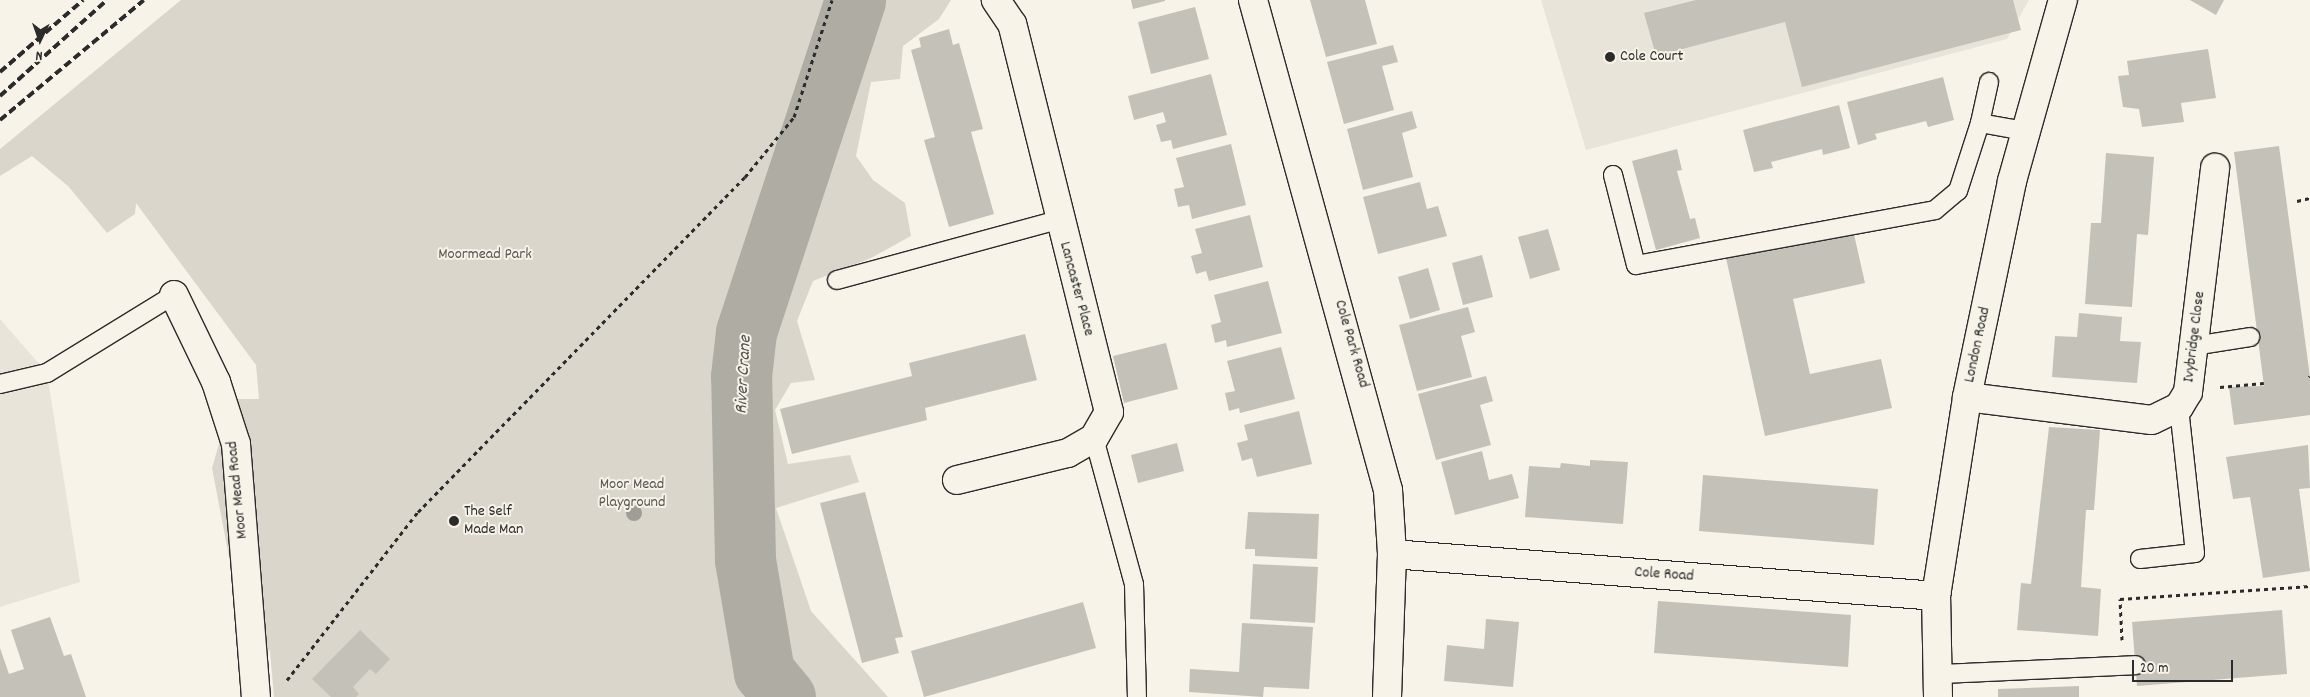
<!DOCTYPE html>
<style>
body{margin:0}
#map{position:relative;width:2310px;height:697px;overflow:hidden;background:#f7f3e8;font-family:Dekko,sans-serif}
div>[style]{position:absolute}
.built>*{inset:0;background:#e8e4da}
.green>*{inset:0;background:#dad6cc}
.water>*{inset:0;background:#afaca4}
.river>*{height:61px;margin:-30.5px;padding:0 30.5px;transform-origin:30.5px;border-radius:30.5px;background:#afaca4}
.building>*{inset:0;background:#c4c1b9}
.path>*{height:3px;margin-top:-1.5px;transform-origin:0;background:repeating-linear-gradient(90deg,#2b2b2b 0 4px,transparent 0 8px)}
.roads{filter:drop-shadow(1px 0 #2b2b2b) drop-shadow(-1px 0 #2b2b2b) drop-shadow(0 1px #2b2b2b) drop-shadow(0 -1px #2b2b2b)}
.service>*{height:18px;margin:-9px;padding:0 9px;transform-origin:9px;border-radius:9px;background:#f7f3e8}
.minor>*{height:28px;margin:-14px;padding:0 14px;transform-origin:14px;border-radius:14px;background:#f7f3e8}
.primary>*{height:28px;margin:-14px;padding:0 14px;transform-origin:14px;border-radius:14px;background:#f7f3e8}
.rail>*{height:4px;margin-top:-2px;transform-origin:0;background:repeating-linear-gradient(90deg,#2b2b2b 0 8px,transparent 0 12px)}
.trees>*{width:16px;height:16px;margin:-8px;border-radius:50%;background:#9f9d96}
.dots>*{width:14px;height:14px;translate:-50% -50%;box-sizing:border-box;border:2px solid #f7f3e8;border-radius:50%}
span{translate:-50% -50%;white-space:nowrap;text-align:center;line-height:1.15;-webkit-text-stroke:4px #f7f3e8;paint-order:stroke}
.poi-label{font-size:16px;color:#2b2b2b}
.left{translate:0 -50%;text-align:left}
.park-label{font-size:16px;color:#575653}
.street-label{font-size:16px;color:#2b2b2b}
.water-label{font-size:18px;color:#53524f;font-style:italic}
.north{position:absolute;left:15px;top:15px;width:50px;height:50px;-webkit-text-stroke:4px #f7f3e8;paint-order:stroke;rotate:183deg;font-size:14px;font-weight:700;line-height:20px;text-align:center;color:#2b2b2b}
.north::after{content:'';display:block;margin:auto;width:18px;height:22px;background:#2b2b2b;clip-path:polygon(50% 0,100% 100%,50% 72%,0 100%)}
.scale{position:absolute;left:2132px;top:660px;width:101px;height:22px;box-sizing:border-box;border:2px solid #2b2b2b;border-top:0;padding-left:6px;font-size:15px;line-height:18px;white-space:nowrap;color:#2b2b2b;-webkit-text-stroke:4px #f7f3e8;paint-order:stroke}
</style>
<div id="map">
<div class="built">
<div style="clip-path:polygon(1541px 0,2029px 0,2007px 39px,1586px 150px)"></div>
<div style="clip-path:polygon(0 319px,47px 373px,80px 582px,0 607px)"></div>
</div>
<div class="green">
<div style="clip-path:polygon(181px 0,951px 0,939px 19px,903px 46px,900px 79px,871px 82px,856px 156px,873px 180px,905px 203px,911px 236px,871px 258px,813px 281px,797px 321px,815px 380px,791px 383px,775px 410px,788px 464px,850px 455px,859px 482px,776px 508px,811px 611px,888px 697px,274px 697px,270px 651px,242px 625px,212px 468px,228px 413px,238px 399px,259px 399px,256px 365px,136px 203px,135px 214px,107px 233px,68px 186px,32px 156px,0 176px,0 149px)"></div>
</div>
<div class="water">
<div style="clip-path:polygon(840px 0,876px 0,839px 104px,814px 93px)"></div>
</div>
<div class="river">
<div style="left:785px;top:697px;width:33px;rotate:-130deg"></div>
<div style="left:764px;top:672px;width:114px;rotate:-99.6deg"></div>
<div style="left:745px;top:560px;width:184px;rotate:-91.2deg"></div>
<div style="left:741px;top:376px;width:44px;rotate:-83.5deg"></div>
<div style="left:746px;top:332px;width:349px;rotate:-71.8deg"></div>
</div>
<div class="building">
<div style="clip-path:polygon(1131px 0,1165px 0,1165px 1px,1133px 9px)"></div>
<div style="clip-path:polygon(1310px 0,1365px 0,1377px 44px,1326px 57px)"></div>
<div style="clip-path:polygon(1696px 0,2013px 0,2021px 30px,1802px 87px,1785px 22px,1656px 56px,1644px 13px)"></div>
<div style="clip-path:polygon(2190px 0,2224px 0,2216px 15px)"></div>
<div style="clip-path:polygon(1195px 7px,1209px 59px,1151px 74px,1138px 22px)"></div>
<div style="clip-path:polygon(949px 29px,953px 45px,959px 43px,983px 129px,971px 132px,994px 214px,949px 227px,924px 140px,935px 137px,911px 50px,921px 47px,919px 38px)"></div>
<div style="clip-path:polygon(1393px 45px,1398px 62px,1382px 66px,1394px 110px,1344px 124px,1327px 62px)"></div>
<div style="clip-path:polygon(2208px 49px,2216px 98px,2181px 103px,2184px 122px,2142px 127px,2139px 109px,2123px 107px,2118px 76px,2129px 75px,2127px 61px)"></div>
<div style="clip-path:polygon(1211px 74px,1227px 135px,1173px 149px,1171px 140px,1161px 142px,1156px 125px,1166px 122px,1163px 112px,1134px 120px,1128px 96px)"></div>
<div style="clip-path:polygon(1943px 77px,1954px 120px,1928px 127px,1926px 121px,1875px 134px,1877px 139px,1858px 145px,1847px 102px)"></div>
<div style="clip-path:polygon(1839px 105px,1850px 148px,1823px 155px,1822px 149px,1771px 162px,1773px 168px,1754px 172px,1743px 130px)"></div>
<div style="clip-path:polygon(1412px 111px,1417px 128px,1402px 133px,1413px 177px,1363px 190px,1347px 129px)"></div>
<div style="clip-path:polygon(1231px 144px,1246px 205px,1192px 219px,1189px 205px,1178px 207px,1174px 189px,1184px 187px,1176px 158px)"></div>
<div style="clip-path:polygon(2279px 146px,2310px 377px,2310px 415px,2234px 425px,2229px 387px,2264px 386px,2234px 152px)"></div>
<div style="clip-path:polygon(1677px 149px,1682px 170px,1677px 171px,1690px 219px,1695px 218px,1700px 238px,1656px 250px,1632px 161px)"></div>
<div style="clip-path:polygon(2106px 153px,2154px 157px,2148px 235px,2137px 234px,2132px 307px,2085px 304px,2091px 223px,2101px 223px)"></div>
<div style="clip-path:polygon(1420px 182px,1427px 209px,1438px 206px,1447px 236px,1378px 254px,1363px 197px)"></div>
<div style="clip-path:polygon(1250px 215px,1263px 267px,1209px 281px,1206px 271px,1196px 274px,1191px 256px,1202px 253px,1195px 229px)"></div>
<div style="clip-path:polygon(1548px 229px,1560px 270px,1530px 279px,1518px 237px)"></div>
<div style="clip-path:polygon(1853px 230px,1865px 283px,1793px 299px,1810px 374px,1881px 359px,1892px 408px,1765px 436px,1726px 258px)"></div>
<div style="clip-path:polygon(1482px 255px,1493px 297px,1463px 305px,1452px 263px)"></div>
<div style="clip-path:polygon(1428px 268px,1440px 310px,1410px 319px,1398px 277px)"></div>
<div style="clip-path:polygon(1268px 281px,1282px 333px,1227px 347px,1226px 340px,1215px 343px,1211px 325px,1221px 322px,1214px 295px)"></div>
<div style="clip-path:polygon(1468px 307px,1475px 332px,1461px 336px,1472px 377px,1417px 391px,1399px 325px)"></div>
<div style="clip-path:polygon(2079px 313px,2122px 317px,2120px 341px,2141px 342px,2137px 383px,2052px 377px,2055px 336px,2077px 337px)"></div>
<div style="clip-path:polygon(1025px 334px,1037px 380px,925px 408px,927px 420px,792px 454px,780px 409px,912px 376px,909px 363px)"></div>
<div style="clip-path:polygon(1166px 343px,1178px 389px,1124px 403px,1113px 356px)"></div>
<div style="clip-path:polygon(1281px 347px,1295px 399px,1240px 413px,1239px 408px,1229px 411px,1225px 393px,1235px 391px,1227px 361px)"></div>
<div style="clip-path:polygon(1486px 376px,1493px 401px,1480px 405px,1491px 445px,1436px 460px,1418px 394px)"></div>
<div style="clip-path:polygon(1299px 411px,1312px 464px,1257px 477px,1252px 458px,1242px 461px,1237px 443px,1248px 440px,1244px 425px)"></div>
<div style="clip-path:polygon(2049px 427px,2100px 430px,2094px 510px,2086px 510px,2081px 587px,2101px 589px,2098px 636px,2017px 630px,2021px 583px,2031px 584px)"></div>
<div style="clip-path:polygon(1177px 443px,1184px 471px,1138px 483px,1131px 455px)"></div>
<div style="clip-path:polygon(2308px 445px,2310px 488px,2299px 489px,2310px 571px,2263px 578px,2250px 497px,2233px 499px,2226px 457px)"></div>
<div style="clip-path:polygon(1482px 451px,1489px 480px,1512px 474px,1519px 498px,1455px 515px,1441px 462px)"></div>
<div style="clip-path:polygon(1590px 460px,1628px 462px,1623px 524px,1525px 517px,1529px 466px,1560px 468px,1561px 463px,1590px 466px)"></div>
<div style="clip-path:polygon(1703px 475px,1878px 489px,1874px 545px,1699px 531px)"></div>
<div style="clip-path:polygon(865px 492px,903px 637px,895px 638px,899px 653px,862px 663px,820px 503px)"></div>
<div style="clip-path:polygon(1248px 512px,1319px 514px,1317px 559px,1255px 556px,1255px 549px,1245px 549px)"></div>
<div style="clip-path:polygon(1253px 564px,1318px 567px,1315px 623px,1250px 619px)"></div>
<div style="clip-path:polygon(1658px 601px,1851px 615px,1848px 667px,1654px 653px)"></div>
<div style="clip-path:polygon(1083px 602px,1096px 648px,924px 697px,911px 651px)"></div>
<div style="clip-path:polygon(2282px 610px,2287px 674px,2137px 686px,2132px 622px)"></div>
<div style="clip-path:polygon(50px 617px,64px 656px,71px 654px,86px 697px,0 697px,0 648px,9px 674px,24px 669px,11px 630px)"></div>
<div style="clip-path:polygon(1486px 619px,1519px 622px,1513px 687px,1444px 681px,1447px 645px,1484px 649px)"></div>
<div style="clip-path:polygon(1242px 623px,1313px 627px,1309px 689px,1264px 687px,1263px 697px,1189px 692px,1190px 669px,1239px 672px)"></div>
<div style="clip-path:polygon(360px 630px,390px 659px,376px 674px,370px 669px,353px 687px,359px 694px,356px 697px,331px 697px,312px 679px)"></div>
<div style="clip-path:polygon(2079px 686px,2079px 697px,1998px 697px,1998px 689px)"></div>
</div>
<div class="path">
<div style="left:2297px;top:201px;width:13px;rotate:-13deg"></div>
<div style="left:2309px;top:377px;width:1px;rotate:-45deg"></div>
<div style="left:2220px;top:387px;width:44px;rotate:-5.2deg"></div>
<div style="left:2122px;top:640px;width:41px;rotate:-92.8deg"></div>
<div style="left:2120px;top:599px;width:190px;rotate:-3.9deg"></div>
<div style="left:287px;top:680px;width:213px;rotate:-52.1deg"></div>
<div style="left:418px;top:512px;width:468px;rotate:-45.7deg"></div>
<div style="left:745px;top:177px;width:77px;rotate:-50.8deg"></div>
<div style="left:794px;top:117px;width:123px;rotate:-72deg"></div>
</div>
<div class="roads">
<div class="service">
<div style="left:1980px;top:123px;width:42px;rotate:-77.6deg"></div>
<div style="left:1613px;top:175px;width:93px;rotate:75.7deg"></div>
<div style="left:1636px;top:265px;width:304px;rotate:-10.4deg"></div>
<div style="left:1935px;top:210px;width:30px;rotate:-40deg"></div>
<div style="left:1958px;top:191px;width:71px;rotate:-72.1deg"></div>
<div style="left:1980px;top:123px;width:46px;rotate:10.1deg"></div>
<div style="left:837px;top:280px;width:229px;rotate:-15.2deg"></div>
<div style="left:2194px;top:346px;width:57px;rotate:-9.1deg"></div>
<div style="left:0;top:384px;width:48px;rotate:-13.2deg"></div>
<div style="left:47px;top:373px;width:149px;rotate:-31.6deg"></div>
<div style="left:1094px;top:438px;width:151px;rotate:74.7deg"></div>
<div style="left:1134px;top:584px;width:113px;rotate:88.5deg"></div>
<div style="left:2140px;top:559px;width:55px;rotate:-6.2deg"></div>
<div style="left:2195px;top:553px;width:147px;rotate:-96.3deg"></div>
<div style="left:1940px;top:674px;width:196px;rotate:-2.6deg"></div>
</div>
<div class="minor">
<div style="left:1253px;top:0;width:508px;rotate:74.6deg"></div>
<div style="left:1388px;top:490px;width:64px;rotate:86.4deg"></div>
<div style="left:1392px;top:554px;width:143px;rotate:92deg"></div>
<div style="left:174px;top:295px;width:97px;rotate:64.2deg"></div>
<div style="left:216px;top:382px;width:65px;rotate:72.1deg"></div>
<div style="left:236px;top:444px;width:254px;rotate:85.5deg"></div>
<div style="left:1967px;top:397px;width:186px;rotate:7.1deg"></div>
<div style="left:2152px;top:420px;width:30px;rotate:-26deg"></div>
<div style="left:2179px;top:407px;width:17px;rotate:-59deg"></div>
<div style="left:2188px;top:392px;width:226px;rotate:-83.1deg"></div>
<div style="left:957px;top:480px;width:114px;rotate:-13.7deg"></div>
<div style="left:1068px;top:453px;width:30px;rotate:-30deg"></div>
<div style="left:1094px;top:438px;width:30px;rotate:-60deg"></div>
<div style="left:1109px;top:412px;width:400px;rotate:-104deg"></div>
<div style="left:1012px;top:24px;width:29px;rotate:-124deg"></div>
<div style="left:1392px;top:554px;width:546px;rotate:4.41deg"></div>
</div>
<div class="primary">
<div style="left:1938px;top:697px;width:101px;rotate:-91.1deg"></div>
<div style="left:1936px;top:596px;width:201px;rotate:-81.1deg"></div>
<div style="left:1967px;top:397px;width:221px;rotate:-78.2deg"></div>
<div style="left:2012px;top:181px;width:188px;rotate:-74.3deg"></div>
</div>
</div>
<div class="rail">
<div style="left:0;top:72px;width:110px;rotate:-40.9deg"></div>
<div style="left:0;top:96px;width:144px;rotate:-41.9deg"></div>
<div style="left:0;top:120px;width:187px;rotate:-39.8deg"></div>
</div>
<div class="trees">
<div style="left:634px;top:513px"></div>
</div>
<div class="dots">
<div style="left:1610px;top:57px;background:#2b2b2b"></div>
<div style="left:454px;top:521px;background:#2b2b2b"></div>
</div>
<div class="poi-label">
<span class="left" style="left:1620px;top:57px">Cole Court</span>
<span class="left" style="left:464px;top:521px">The Self<br>Made Man</span>
</div>
<div class="park-label">
<span style="left:485px;top:255px">Moormead Park</span>
<span style="left:632px;top:494px">Moor Mead<br>Playground</span>
</div>
<div class="street-label">
<span style="left:1076px;top:289px;rotate:75deg">Lancaster Place</span>
<span style="left:2195px;top:337px;rotate:-83deg">Ivybridge Close</span>
<span style="left:1351px;top:344px;rotate:74deg">Cole Park Road</span>
<span style="left:1978px;top:345px;rotate:-78deg">London Road</span>
<span style="left:238px;top:490px;rotate:-96deg">Moor Mead Road</span>
<span style="left:1664px;top:575px;rotate:4deg">Cole Road</span>
</div>
<div class="water-label">
<span style="left:745px;top:375px;rotate:-87deg">River Crane</span>
</div>
<div class="north">N</div>
<div class="scale">20 m</div>
</div>
